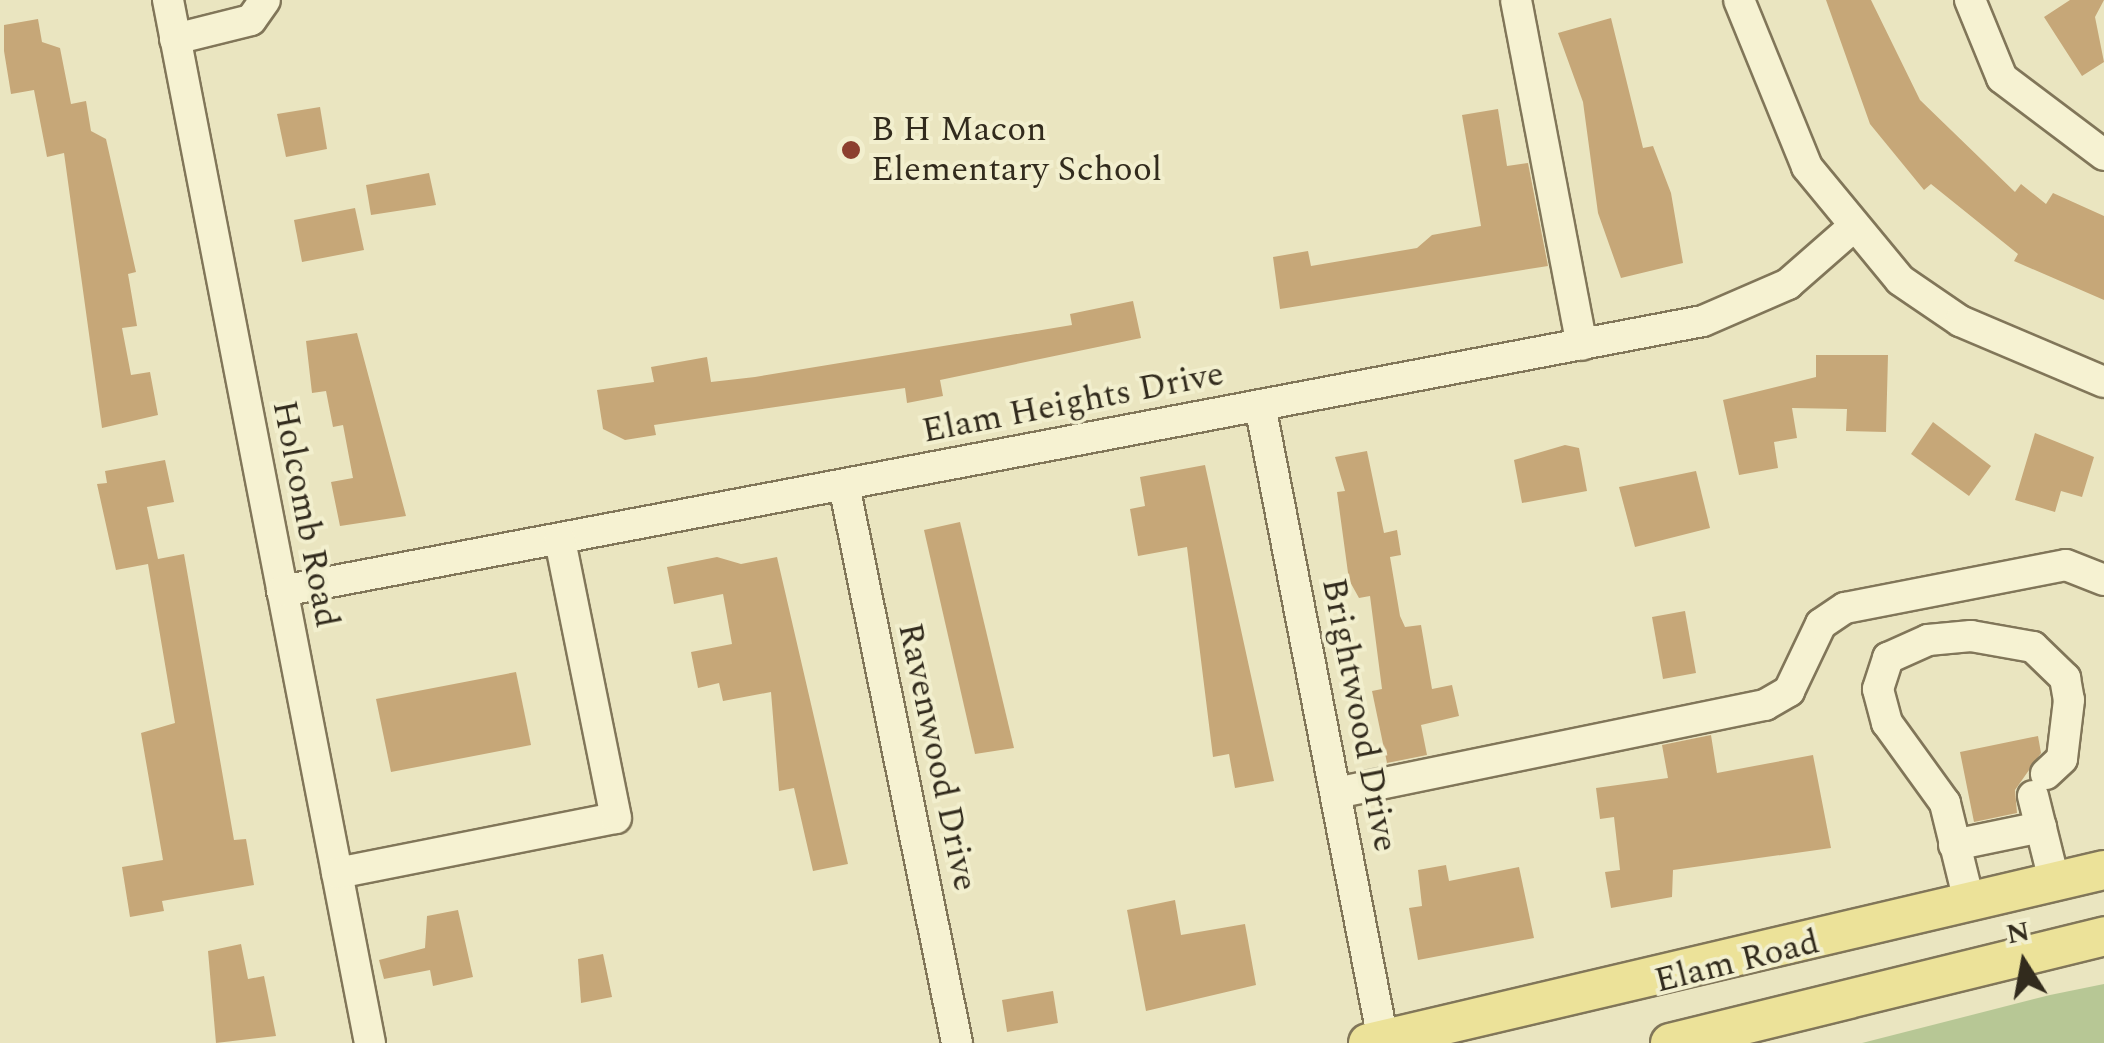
<!DOCTYPE html>
<style>
body{margin:0}
#map{position:relative;width:2104px;height:1043px;overflow:hidden;background:#eae5c0;font-family:Spectral,serif}
div>[style]{position:absolute}
.green>*{inset:0;background:#b7c795}
.building>*{inset:0;background:#c6a778}
.roads{filter:drop-shadow(2px 0 #817659) drop-shadow(-2px 0 #817659) drop-shadow(0 2px #817659) drop-shadow(0 -2px #817659)}
.minor>*{height:30px;margin:-15px;padding:0 15px;transform-origin:15px;border-radius:15px;background:#f6f2d2}
.major>*{height:38px;margin:-19px;padding:0 19px;transform-origin:19px;border-radius:19px;background:#ece299}
.dots>*{width:28px;height:28px;translate:-50% -50%;box-sizing:border-box;border:5px solid #f2efce;border-radius:50%}
span{translate:-50% -50%;white-space:nowrap;text-align:center;line-height:1.15;-webkit-text-stroke:8px #f2efce;paint-order:stroke}
.poi-label{font-size:35px;color:#322b1d}
.left{translate:0 -50%;text-align:left}
.street-label{font-size:35px;color:#322b1d}
.north{position:absolute;left:1974px;top:913px;width:100px;height:100px;-webkit-text-stroke:8px #f2efce;paint-order:stroke;rotate:349deg;font-size:28px;font-weight:700;line-height:40px;text-align:center;color:#322b1d}
.north::after{content:'';display:block;margin:auto;width:35px;height:45px;background:#322b1d;clip-path:polygon(50% 0,100% 100%,50% 72%,0 100%)}
</style>
<div id="map">
<div class="green">
<div style="clip-path:polygon(2104px 984px,2104px 1043px,1862px 1043px,2050px 995px)"></div>
</div>
<div class="building">
<div style="clip-path:polygon(1826px 0,1871px 0,1920px 100px,2015px 192px,2021px 184px,2046px 204px,2053px 193px,2104px 216px,2104px 300px,2014px 261px,2018px 254px,1931px 184px,1924px 190px,1870px 124px)"></div>
<div style="clip-path:polygon(2070px 0,2104px 0,2095px 17px,2104px 62px,2082px 76px,2044px 17px)"></div>
<div style="clip-path:polygon(1611px 18px,1643px 148px,1653px 146px,1671px 193px,1683px 263px,1621px 278px,1598px 213px,1583px 102px,1558px 33px)"></div>
<div style="clip-path:polygon(38px 19px,42px 42px,60px 48px,71px 104px,86px 101px,91px 131px,106px 139px,136px 272px,128px 274px,137px 326px,122px 328px,131px 375px,150px 372px,158px 415px,102px 428px,64px 153px,47px 157px,34px 90px,11px 94px,4px 51px,4px 25px)"></div>
<div style="clip-path:polygon(320px 107px,327px 149px,286px 157px,277px 114px)"></div>
<div style="clip-path:polygon(1498px 109px,1507px 166px,1528px 163px,1548px 266px,1280px 309px,1273px 257px,1308px 251px,1311px 266px,1417px 248px,1432px 235px,1481px 226px,1462px 115px)"></div>
<div style="clip-path:polygon(429px 173px,436px 205px,371px 215px,366px 185px)"></div>
<div style="clip-path:polygon(355px 208px,364px 250px,302px 262px,294px 220px)"></div>
<div style="clip-path:polygon(1133px 301px,1141px 338px,940px 380px,943px 396px,907px 403px,905px 388px,654px 425px,656px 435px,625px 440px,603px 429px,597px 390px,654px 382px,651px 367px,707px 357px,711px 382px,755px 377px,1072px 325px,1070px 314px)"></div>
<div style="clip-path:polygon(357px 333px,406px 516px,340px 526px,331px 482px,353px 478px,343px 425px,333px 427px,326px 391px,312px 393px,306px 341px)"></div>
<div style="clip-path:polygon(1816px 355px,1888px 355px,1886px 432px,1846px 431px,1847px 409px,1792px 408px,1797px 438px,1774px 442px,1778px 468px,1739px 475px,1723px 400px,1816px 377px)"></div>
<div style="clip-path:polygon(1933px 422px,1991px 466px,1969px 496px,1911px 454px)"></div>
<div style="clip-path:polygon(2035px 433px,2094px 457px,2082px 497px,2061px 491px,2055px 512px,2015px 500px)"></div>
<div style="clip-path:polygon(1565px 445px,1579px 448px,1587px 491px,1522px 503px,1514px 460px)"></div>
<div style="clip-path:polygon(1367px 451px,1384px 533px,1397px 530px,1401px 555px,1390px 557px,1400px 616px,1405px 627px,1421px 625px,1432px 689px,1452px 685px,1459px 716px,1421px 725px,1427px 755px,1387px 763px,1372px 691px,1382px 689px,1370px 596px,1359px 598px,1349px 580px,1337px 492px,1345px 491px,1335px 457px)"></div>
<div style="clip-path:polygon(165px 460px,174px 502px,147px 507px,158px 559px,184px 554px,234px 840px,246px 839px,254px 885px,162px 901px,164px 911px,130px 917px,122px 867px,163px 860px,141px 733px,175px 723px,148px 564px,116px 570px,97px 484px,107px 483px,105px 471px)"></div>
<div style="clip-path:polygon(1205px 465px,1274px 781px,1235px 788px,1229px 754px,1213px 757px,1187px 547px,1138px 556px,1130px 509px,1145px 506px,1140px 477px)"></div>
<div style="clip-path:polygon(1696px 471px,1710px 528px,1635px 547px,1619px 487px)"></div>
<div style="clip-path:polygon(960px 522px,1014px 748px,975px 754px,924px 530px)"></div>
<div style="clip-path:polygon(717px 557px,741px 564px,777px 557px,848px 864px,813px 871px,794px 788px,779px 791px,771px 692px,723px 701px,719px 683px,698px 688px,691px 652px,732px 644px,723px 594px,674px 604px,667px 567px)"></div>
<div style="clip-path:polygon(1685px 611px,1696px 673px,1663px 679px,1652px 617px)"></div>
<div style="clip-path:polygon(516px 672px,531px 745px,391px 772px,376px 699px)"></div>
<div style="clip-path:polygon(1711px 735px,1717px 773px,1813px 755px,1831px 848px,1673px 870px,1672px 897px,1611px 908px,1605px 872px,1620px 870px,1614px 817px,1600px 819px,1596px 788px,1668px 778px,1662px 745px)"></div>
<div style="clip-path:polygon(2038px 736px,2041px 753px,2015px 790px,2017px 813px,1974px 822px,1960px 752px)"></div>
<div style="clip-path:polygon(1446px 865px,1449px 881px,1519px 867px,1534px 938px,1418px 960px,1409px 908px,1422px 906px,1418px 870px)"></div>
<div style="clip-path:polygon(1175px 900px,1181px 935px,1245px 924px,1256px 985px,1146px 1011px,1127px 910px)"></div>
<div style="clip-path:polygon(458px 910px,473px 977px,433px 986px,430px 970px,384px 979px,379px 960px,425px 948px,427px 916px)"></div>
<div style="clip-path:polygon(241px 944px,248px 979px,264px 976px,276px 1036px,216px 1043px,208px 951px)"></div>
<div style="clip-path:polygon(603px 954px,612px 997px,581px 1003px,578px 959px)"></div>
<div style="clip-path:polygon(1053px 991px,1058px 1023px,1007px 1032px,1002px 1000px)"></div>
</div>
<div class="roads">
<div class="minor">
<div style="left:168px;top:0;width:1062px;rotate:79.04deg"></div>
<div style="left:1516px;top:0;width:351px;rotate:79.2deg"></div>
<div style="left:1739px;top:0;width:180px;rotate:67.8deg"></div>
<div style="left:1807px;top:167px;width:146px;rotate:50.5deg"></div>
<div style="left:1900px;top:280px;width:73px;rotate:34.3deg"></div>
<div style="left:1960px;top:321px;width:156px;rotate:23deg"></div>
<div style="left:1970px;top:0;width:84px;rotate:67.7deg"></div>
<div style="left:2002px;top:78px;width:128px;rotate:37deg"></div>
<div style="left:175px;top:39px;width:78px;rotate:-14deg"></div>
<div style="left:251px;top:20px;width:24px;rotate:-55deg"></div>
<div style="left:1260px;top:405px;width:647px;rotate:79.04deg"></div>
<div style="left:844px;top:485px;width:569px;rotate:78.55deg"></div>
<div style="left:282px;top:591px;width:1446px;rotate:-10.76deg"></div>
<div style="left:1703px;top:321px;width:93px;rotate:-23.5deg"></div>
<div style="left:1788px;top:284px;width:85px;rotate:-41.2deg"></div>
<div style="left:1336px;top:793px;width:438px;rotate:-11.6deg"></div>
<div style="left:1765px;top:705px;width:28px;rotate:-30deg"></div>
<div style="left:1789px;top:691px;width:74px;rotate:-64.5deg"></div>
<div style="left:1821px;top:624px;width:29px;rotate:-34deg"></div>
<div style="left:1845px;top:608px;width:225px;rotate:-11deg"></div>
<div style="left:2066px;top:565px;width:41px;rotate:21.5deg"></div>
<div style="left:2033px;top:796px;width:87px;rotate:76deg"></div>
<div style="left:1954px;top:845px;width:89px;rotate:-11.7deg"></div>
<div style="left:337px;top:873px;width:284px;rotate:-11.2deg"></div>
<div style="left:616px;top:818px;width:284px;rotate:-101.4deg"></div>
<div style="left:1969px;top:901px;width:101px;rotate:-103.8deg"></div>
<div style="left:1945px;top:803px;width:99px;rotate:-125.9deg"></div>
<div style="left:1887px;top:723px;width:35px;rotate:-105deg"></div>
<div style="left:1878px;top:689px;width:33px;rotate:-72deg"></div>
<div style="left:1888px;top:658px;width:44px;rotate:-24.2deg"></div>
<div style="left:1928px;top:640px;width:43px;rotate:-5.3deg"></div>
<div style="left:1971px;top:636px;width:63px;rotate:10.1deg"></div>
<div style="left:2033px;top:647px;width:45px;rotate:44.1deg"></div>
<div style="left:2065px;top:678px;width:22px;rotate:80deg"></div>
<div style="left:2069px;top:700px;width:59px;rotate:96.8deg"></div>
<div style="left:2062px;top:759px;width:22px;rotate:137deg"></div>
</div>
<div class="major">
<div style="left:1368px;top:1043px;width:756px;rotate:-13.23deg"></div>
<div style="left:1670px;top:1043px;width:447px;rotate:-13.8deg"></div>
</div>
</div>
<div class="dots">
<div style="left:851px;top:150px;background:#8c3f2e"></div>
</div>
<div class="poi-label">
<span class="left" style="left:871px;top:150px">B H Macon<br>Elementary School</span>
</div>
<div class="street-label">
<span style="left:1073px;top:403px;rotate:-11deg">Elam Heights Drive</span>
<span style="left:305px;top:514px;rotate:79deg">Holcomb Road</span>
<span style="left:1359px;top:715px;rotate:79deg">Brightwood Drive</span>
<span style="left:937px;top:757px;rotate:78deg">Ravenwood Drive</span>
<span style="left:1737px;top:962px;rotate:-14deg">Elam Road</span>
</div>
<div class="north">N</div>
</div>
